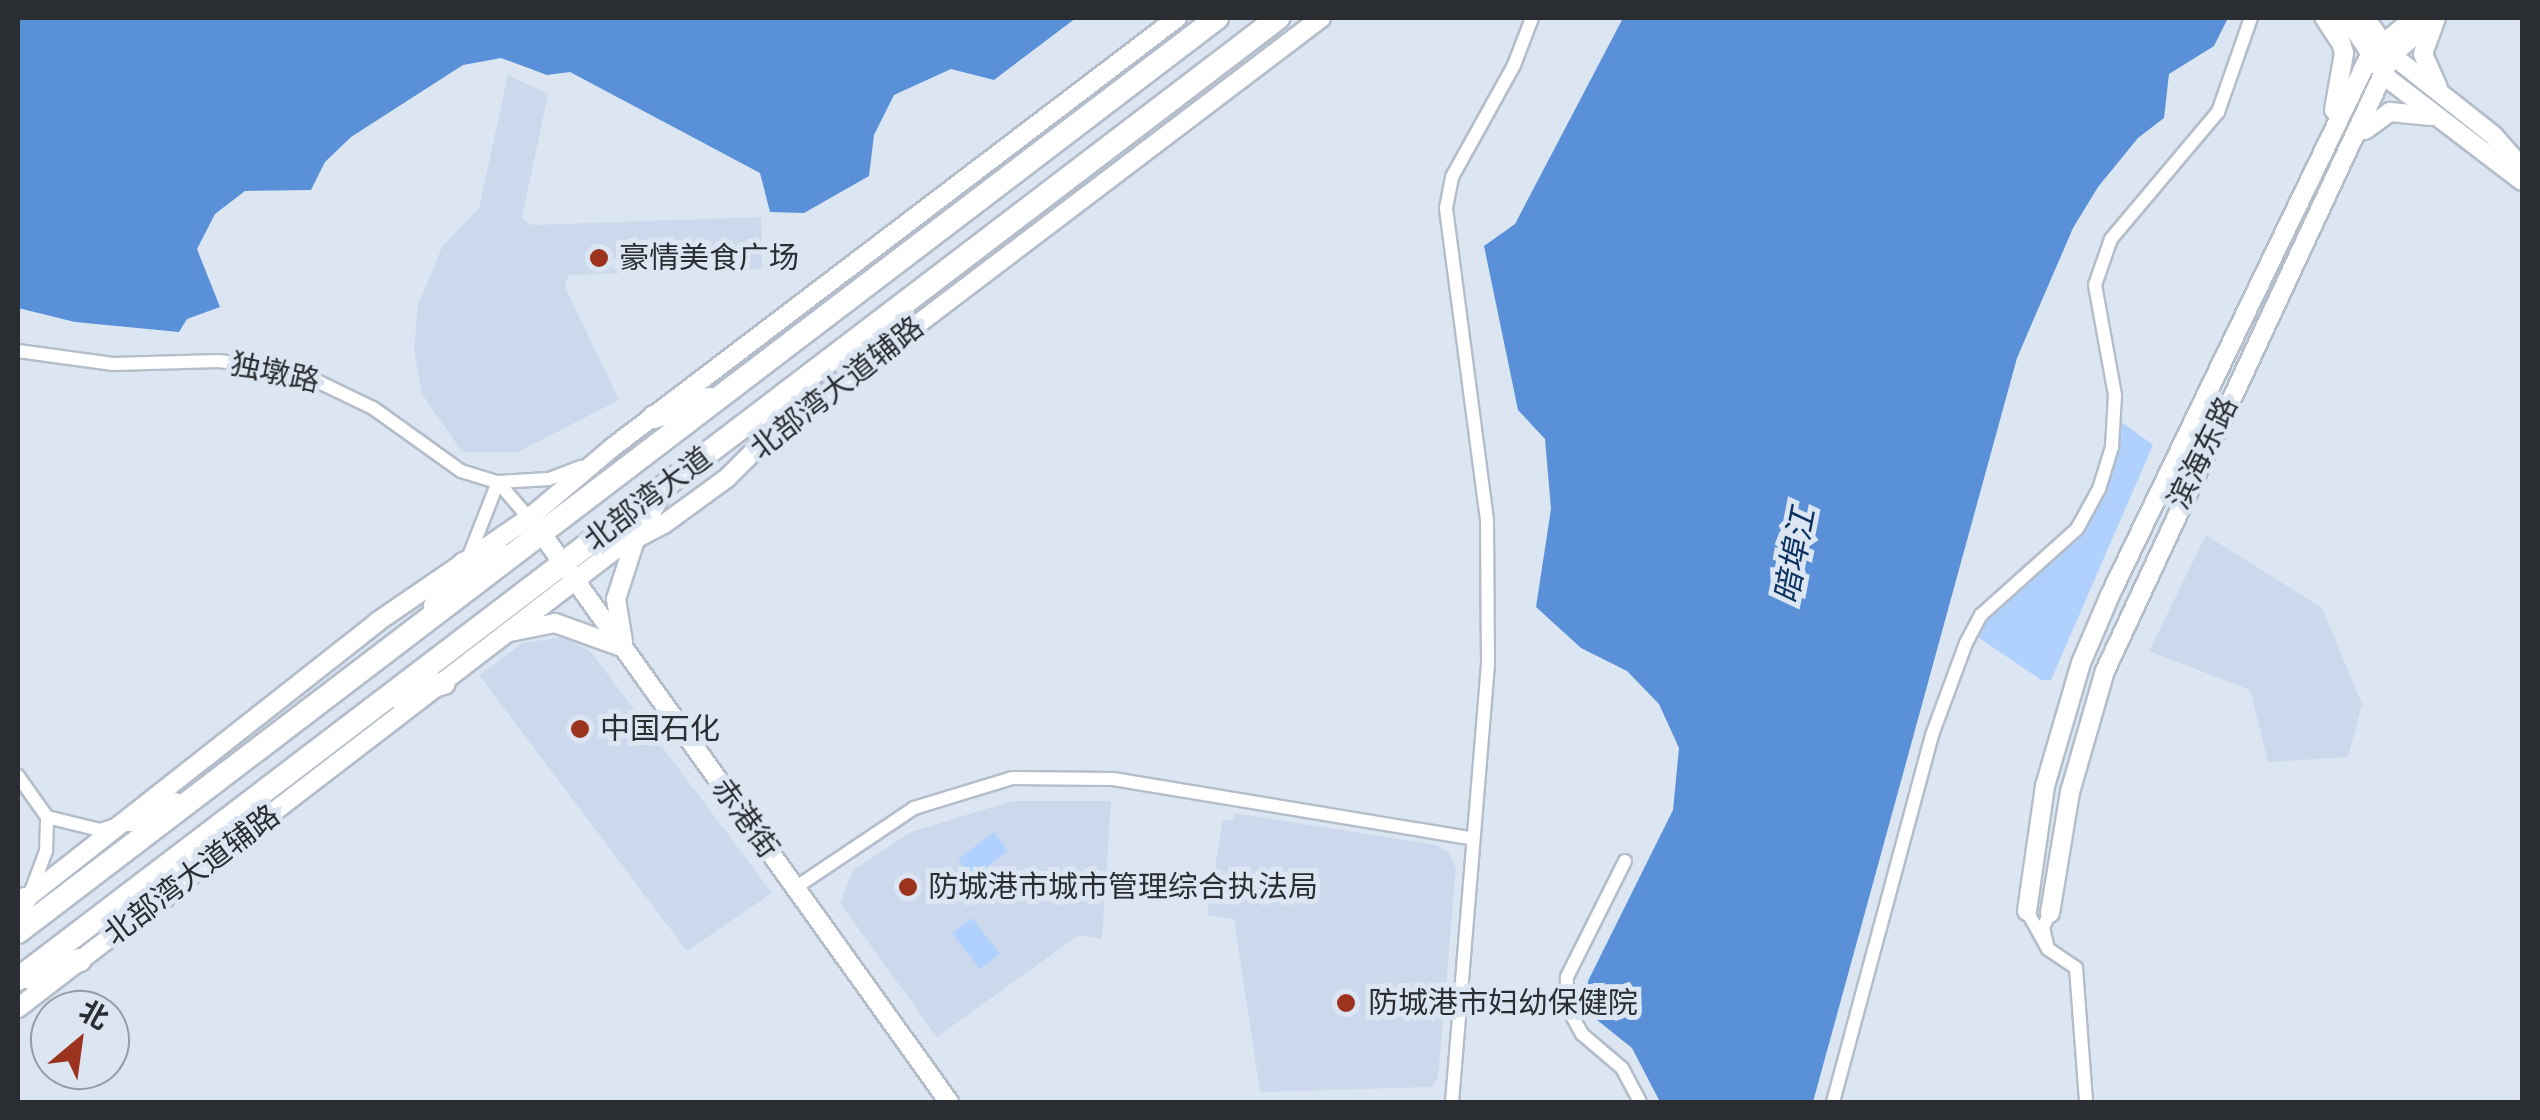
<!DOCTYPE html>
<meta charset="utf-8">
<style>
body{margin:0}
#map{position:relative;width:2540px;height:1120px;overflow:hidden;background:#dce6f3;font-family:Karla,"Noto Sans SC",sans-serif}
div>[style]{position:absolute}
.built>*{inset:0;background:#ccd9ec}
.green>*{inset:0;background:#b0d1fd}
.water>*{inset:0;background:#5990d7}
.roads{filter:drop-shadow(2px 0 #b4bdca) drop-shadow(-2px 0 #b4bdca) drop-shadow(0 2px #b4bdca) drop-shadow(0 -2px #b4bdca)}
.minor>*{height:12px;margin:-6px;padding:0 6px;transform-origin:6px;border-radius:6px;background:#fff}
.tertiary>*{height:18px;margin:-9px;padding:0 9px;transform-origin:9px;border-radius:9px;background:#fff}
.secondary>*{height:18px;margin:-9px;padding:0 9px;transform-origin:9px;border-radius:9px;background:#fff}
.trunk>*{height:22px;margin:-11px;padding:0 11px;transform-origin:11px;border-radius:11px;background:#fff}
.dots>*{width:28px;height:28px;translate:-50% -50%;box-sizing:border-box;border:5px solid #dce6f3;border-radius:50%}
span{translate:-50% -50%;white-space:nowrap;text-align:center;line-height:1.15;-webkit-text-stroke:10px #dce6f3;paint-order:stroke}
.poi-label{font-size:30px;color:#2a2d32}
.left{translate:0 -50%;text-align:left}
.street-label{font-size:30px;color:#2a2d32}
.water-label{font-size:32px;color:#0c3260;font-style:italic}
.frame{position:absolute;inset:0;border:20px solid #2a2d32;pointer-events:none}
.north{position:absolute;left:30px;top:990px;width:100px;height:100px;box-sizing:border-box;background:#dce6f3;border:2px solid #959ca6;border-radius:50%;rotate:29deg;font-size:28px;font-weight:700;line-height:40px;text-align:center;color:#2a2d32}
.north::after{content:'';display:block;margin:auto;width:35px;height:45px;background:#9c331e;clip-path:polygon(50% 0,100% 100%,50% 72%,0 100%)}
</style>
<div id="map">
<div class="built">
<div style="clip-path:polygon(508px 75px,548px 94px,522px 218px,532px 225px,761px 217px,762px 269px,568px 275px,565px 287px,619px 400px,518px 452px,462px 452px,422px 394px,414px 349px,418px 305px,442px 247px,479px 208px)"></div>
<div style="clip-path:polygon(2206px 535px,2322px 608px,2362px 704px,2348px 757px,2268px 762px,2250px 690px,2149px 651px)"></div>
<div style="clip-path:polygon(564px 637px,591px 652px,772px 893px,687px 951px,479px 675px,523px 643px)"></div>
<div style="clip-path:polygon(1012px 801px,1111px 801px,1102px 939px,1079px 935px,937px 1037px,840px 903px,853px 870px,911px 832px)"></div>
<div style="clip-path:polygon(1234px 813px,1437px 845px,1449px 853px,1456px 868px,1438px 1077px,1432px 1087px,1260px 1092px,1234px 919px,1207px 915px,1223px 820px,1233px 821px)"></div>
</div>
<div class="green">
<div style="clip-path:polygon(2120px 421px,2153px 445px,2051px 680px,2041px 680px,1972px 633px,1984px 613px,2079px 530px)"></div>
<div style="clip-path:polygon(994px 832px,1008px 851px,972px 878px,958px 859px)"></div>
<div style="clip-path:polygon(972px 918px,1000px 954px,980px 969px,952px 933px)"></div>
</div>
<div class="water">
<div style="clip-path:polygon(18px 18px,1076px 18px,994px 80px,951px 69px,894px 95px,874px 135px,869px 176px,804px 213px,770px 212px,760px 173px,570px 72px,547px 75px,501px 58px,463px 65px,351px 137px,325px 162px,311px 190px,245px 191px,215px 214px,197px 249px,220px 307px,187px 319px,179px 332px,75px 322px,18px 308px)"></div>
<div style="clip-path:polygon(1623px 18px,2228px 18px,2214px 46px,2169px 74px,2164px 118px,2138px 138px,2098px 187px,2073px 228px,2017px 358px,1813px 1102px,1660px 1102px,1632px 1048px,1592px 1016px,1586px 1001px,1588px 981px,1673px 810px,1679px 748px,1659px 704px,1627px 671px,1581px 648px,1536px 607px,1551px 509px,1545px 439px,1518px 410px,1484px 246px,1515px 224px)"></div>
</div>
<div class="roads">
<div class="minor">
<div style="left:2321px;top:18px;width:27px;rotate:57deg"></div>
<div style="left:18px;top:351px;width:96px;rotate:7.8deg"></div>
<div style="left:113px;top:364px;width:106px;rotate:-1.6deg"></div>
<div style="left:219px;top:361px;width:78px;rotate:7.4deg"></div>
<div style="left:296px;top:371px;width:85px;rotate:25.7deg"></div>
<div style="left:373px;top:408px;width:108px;rotate:35.6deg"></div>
<div style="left:461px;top:471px;width:39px;rotate:17deg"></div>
<div style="left:498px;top:482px;width:55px;rotate:49.4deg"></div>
<div style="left:469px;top:556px;width:79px;rotate:-68.6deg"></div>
<div style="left:498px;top:482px;width:51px;rotate:-3.4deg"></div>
<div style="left:549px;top:479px;width:34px;rotate:-21deg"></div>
<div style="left:18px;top:776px;width:50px;rotate:54.7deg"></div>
<div style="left:47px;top:817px;width:55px;rotate:13.8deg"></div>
<div style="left:100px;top:830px;width:13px;rotate:-18deg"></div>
<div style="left:1625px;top:861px;width:130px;rotate:116.6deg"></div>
<div style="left:1567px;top:977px;width:28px;rotate:92deg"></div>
<div style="left:1566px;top:1005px;width:33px;rotate:61deg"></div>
<div style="left:1582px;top:1034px;width:52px;rotate:40.4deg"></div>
<div style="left:1622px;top:1068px;width:38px;rotate:62deg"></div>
<div style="left:795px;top:888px;width:143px;rotate:-33.9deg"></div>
<div style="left:914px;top:808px;width:102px;rotate:-17deg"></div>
<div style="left:1012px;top:778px;width:101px;rotate:0.6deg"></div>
<div style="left:1113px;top:779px;width:361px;rotate:9.4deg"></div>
<div style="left:31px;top:891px;width:43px;rotate:-69.4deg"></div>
<div style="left:46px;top:851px;width:34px;rotate:-88deg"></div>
<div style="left:2027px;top:911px;width:43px;rotate:61.1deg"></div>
<div style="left:2048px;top:949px;width:23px;rotate:-103deg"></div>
<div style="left:2043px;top:927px;width:16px;rotate:-63deg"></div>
<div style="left:2048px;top:949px;width:34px;rotate:34deg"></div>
<div style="left:2076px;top:968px;width:134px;rotate:85.7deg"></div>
<div style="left:1452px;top:1102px;width:438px;rotate:-85.3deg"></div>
<div style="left:1488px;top:665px;width:145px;rotate:-90.4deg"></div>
<div style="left:1487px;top:520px;width:315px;rotate:-97.5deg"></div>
<div style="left:1446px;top:208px;width:32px;rotate:-79deg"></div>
<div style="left:1452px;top:177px;width:128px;rotate:-61deg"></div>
<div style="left:1514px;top:65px;width:50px;rotate:-69deg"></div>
<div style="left:1833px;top:1102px;width:380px;rotate:-74.9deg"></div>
<div style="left:1932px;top:735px;width:98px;rotate:-69.7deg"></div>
<div style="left:1966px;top:643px;width:32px;rotate:-62deg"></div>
<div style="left:1981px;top:615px;width:129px;rotate:-41.9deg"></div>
<div style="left:2077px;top:529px;width:46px;rotate:-61.2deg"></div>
<div style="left:2099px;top:489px;width:44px;rotate:-72.8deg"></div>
<div style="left:2112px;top:447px;width:52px;rotate:-86.7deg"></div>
<div style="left:2115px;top:395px;width:112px;rotate:-100.3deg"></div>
<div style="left:2095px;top:285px;width:49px;rotate:-70.8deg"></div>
<div style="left:2111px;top:239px;width:166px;rotate:-49.9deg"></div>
<div style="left:2218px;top:112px;width:100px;rotate:-70.7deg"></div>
</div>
<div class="tertiary">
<div style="left:542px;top:534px;width:699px;rotate:54.38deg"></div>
<div style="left:510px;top:632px;width:46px;rotate:-11.3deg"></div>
<div style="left:555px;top:623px;width:68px;rotate:19.8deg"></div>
<div style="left:623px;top:642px;width:44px;rotate:-99.2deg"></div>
<div style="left:616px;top:599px;width:65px;rotate:-72.1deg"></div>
</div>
<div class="secondary">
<div style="left:2347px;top:18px;width:71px;rotate:56.5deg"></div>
<div style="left:2386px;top:77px;width:171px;rotate:37.4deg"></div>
<div style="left:2365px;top:18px;width:46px;rotate:53.9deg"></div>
<div style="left:2392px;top:55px;width:129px;rotate:38.4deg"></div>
<div style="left:2493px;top:135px;width:44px;rotate:48.7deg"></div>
<div style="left:2436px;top:18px;width:38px;rotate:110deg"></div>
<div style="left:2423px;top:54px;width:36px;rotate:66deg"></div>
<div style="left:2392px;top:55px;width:49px;rotate:-40.9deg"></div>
<div style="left:2334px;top:110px;width:58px;rotate:-80deg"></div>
<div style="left:2344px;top:53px;width:36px;rotate:-106deg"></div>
<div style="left:2365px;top:130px;width:31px;rotate:-36deg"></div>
<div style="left:2390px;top:112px;width:41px;rotate:5.6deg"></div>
<div style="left:18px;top:905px;width:457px;rotate:-38.2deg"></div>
<div style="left:377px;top:622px;width:184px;rotate:-34.4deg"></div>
<div style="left:529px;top:518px;width:110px;rotate:-40.2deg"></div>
<div style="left:613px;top:447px;width:709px;rotate:-37.26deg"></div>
<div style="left:2027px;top:911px;width:126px;rotate:-81.8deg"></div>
<div style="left:2045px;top:786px;width:128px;rotate:-73.7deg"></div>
<div style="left:2081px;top:663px;width:74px;rotate:-66.9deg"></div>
<div style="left:2110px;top:595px;width:599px;rotate:-64.29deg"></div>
<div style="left:2370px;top:55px;width:57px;rotate:-40.1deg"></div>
<div style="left:2050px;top:913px;width:123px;rotate:-80.6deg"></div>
<div style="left:2070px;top:792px;width:126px;rotate:-73.9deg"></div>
<div style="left:2105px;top:671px;width:680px;rotate:-65.02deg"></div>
<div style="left:18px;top:1008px;width:754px;rotate:-37.51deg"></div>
<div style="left:616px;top:549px;width:54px;rotate:-27.5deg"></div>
<div style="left:664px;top:524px;width:78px;rotate:-36.1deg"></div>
<div style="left:727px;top:478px;width:54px;rotate:-45deg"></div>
<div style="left:765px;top:440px;width:698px;rotate:-37.2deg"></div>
</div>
<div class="trunk">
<div style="left:654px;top:417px;width:58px;rotate:-18.1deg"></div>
<div style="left:595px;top:543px;width:41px;rotate:-8.3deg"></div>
<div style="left:636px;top:537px;width:47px;rotate:-61.8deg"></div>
<div style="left:435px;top:606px;width:51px;rotate:-55.4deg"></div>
<div style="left:464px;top:564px;width:42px;rotate:-11deg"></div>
<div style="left:398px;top:697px;width:48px;rotate:-16.9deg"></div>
<div style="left:130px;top:820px;width:47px;rotate:-20deg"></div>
<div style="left:164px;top:896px;width:56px;rotate:-52.9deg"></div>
<div style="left:18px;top:910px;width:13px;rotate:-58deg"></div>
<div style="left:18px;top:932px;width:1508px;rotate:-37.32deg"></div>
<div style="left:30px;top:978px;width:53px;rotate:-19.8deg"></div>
<div style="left:18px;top:979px;width:1585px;rotate:-37.33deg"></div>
</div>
</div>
<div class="dots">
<div style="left:599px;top:258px;background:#9c331e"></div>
<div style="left:580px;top:729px;background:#9c331e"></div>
<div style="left:908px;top:887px;background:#9c331e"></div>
<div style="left:1346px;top:1003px;background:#9c331e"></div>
</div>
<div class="poi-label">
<span class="left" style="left:619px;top:258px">豪情美食广场</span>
<span class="left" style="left:600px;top:729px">中国石化</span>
<span class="left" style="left:928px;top:887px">防城港市城市管理综合执法局</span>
<span class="left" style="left:1368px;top:1003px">防城港市妇幼保健院</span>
</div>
<div class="street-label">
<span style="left:275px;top:373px;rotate:12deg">独墩路</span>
<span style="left:837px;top:388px;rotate:-38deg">北部湾大道辅路</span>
<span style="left:2203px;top:453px;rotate:-64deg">滨海东路</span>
<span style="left:648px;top:499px;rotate:-37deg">北部湾大道</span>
<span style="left:745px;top:818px;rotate:54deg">赤港街</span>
<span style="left:192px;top:875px;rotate:-37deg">北部湾大道辅路</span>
</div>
<div class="water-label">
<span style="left:1796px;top:556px;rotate:-79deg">暗埠江</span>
</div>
<div class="frame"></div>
<div class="north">北</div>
</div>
